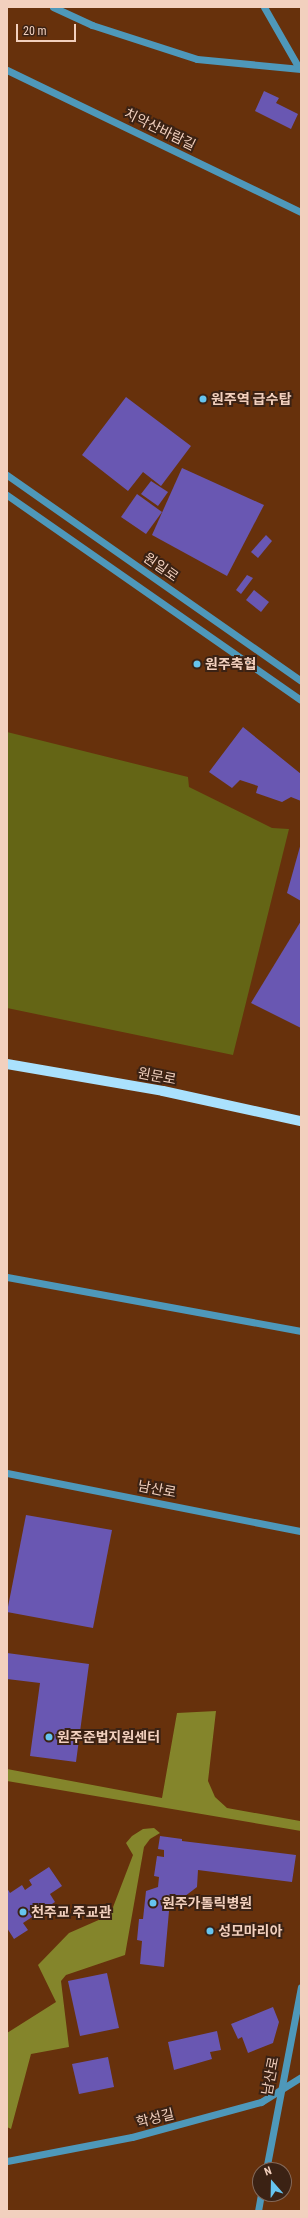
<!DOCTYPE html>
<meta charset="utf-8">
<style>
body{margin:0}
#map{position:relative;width:308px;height:2218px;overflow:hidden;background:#67310c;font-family:"Roboto Condensed","Noto Sans KR",sans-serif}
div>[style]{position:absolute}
.green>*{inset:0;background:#646515}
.forest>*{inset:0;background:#84852b}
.building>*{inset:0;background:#6957b2}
.minor>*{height:7px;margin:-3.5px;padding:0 3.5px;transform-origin:3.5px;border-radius:3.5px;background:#4e98ba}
.major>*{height:10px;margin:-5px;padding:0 5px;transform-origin:5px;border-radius:5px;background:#aae1fd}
.dots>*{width:11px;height:11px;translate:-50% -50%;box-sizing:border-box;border:2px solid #3b2214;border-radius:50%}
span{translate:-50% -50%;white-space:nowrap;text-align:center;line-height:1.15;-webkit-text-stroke:4px #3b2214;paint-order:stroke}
.street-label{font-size:14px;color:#f2d0be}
.poi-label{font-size:14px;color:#f2d0be;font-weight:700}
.left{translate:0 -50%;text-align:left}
.frame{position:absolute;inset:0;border:8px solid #f2d0be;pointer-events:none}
.north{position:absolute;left:252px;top:2162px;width:40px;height:40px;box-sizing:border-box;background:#3b2214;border:1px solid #846858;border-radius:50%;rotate:340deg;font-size:11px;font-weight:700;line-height:16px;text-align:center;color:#f2d0be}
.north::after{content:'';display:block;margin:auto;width:14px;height:18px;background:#66c4ef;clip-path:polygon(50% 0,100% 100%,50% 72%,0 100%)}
.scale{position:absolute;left:16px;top:24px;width:60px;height:18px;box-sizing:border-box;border:2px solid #f2d0be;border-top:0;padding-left:5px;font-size:12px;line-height:14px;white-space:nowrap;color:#f2d0be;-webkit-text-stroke:3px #3b2214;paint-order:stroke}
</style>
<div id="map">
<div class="green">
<div style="clip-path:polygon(7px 732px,188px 777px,189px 787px,272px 828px,289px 829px,233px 1055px,7px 1008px)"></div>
</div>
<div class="forest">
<div style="clip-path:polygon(216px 1711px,208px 1781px,215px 1797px,227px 1808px,300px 1821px,301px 1816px,301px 1831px,7px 1781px,7px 1769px,162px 1798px,177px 1713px)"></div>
<div style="clip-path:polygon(154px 1828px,160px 1833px,150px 1839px,144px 1847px,125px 1955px,66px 1975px,61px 1981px,69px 2047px,31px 2054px,11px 2129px,7px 2127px,7px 2033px,56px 2002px,38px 1965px,69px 1933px,110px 1915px,133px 1855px,126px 1843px,132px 1836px,143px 1829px)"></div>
</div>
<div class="building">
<div style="clip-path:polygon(264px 91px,279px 98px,276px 103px,298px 114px,291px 129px,255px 111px)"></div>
<div style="clip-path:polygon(126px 397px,191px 446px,161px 486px,143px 472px,128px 491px,82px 455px)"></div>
<div style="clip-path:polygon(182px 468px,264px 505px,227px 576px,152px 535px)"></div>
<div style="clip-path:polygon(151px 481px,168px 492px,158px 506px,141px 494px)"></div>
<div style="clip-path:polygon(137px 494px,162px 512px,146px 534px,121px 517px)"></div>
<div style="clip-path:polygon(266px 535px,272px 541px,258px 558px,251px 552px)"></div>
<div style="clip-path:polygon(247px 575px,253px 578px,241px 594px,236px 590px)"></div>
<div style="clip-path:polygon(254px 590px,269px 602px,261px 612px,246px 600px)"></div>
<div style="clip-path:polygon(243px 727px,301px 774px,301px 801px,291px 797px,282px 802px,256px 793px,258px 786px,240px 780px,232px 788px,209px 772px)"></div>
<div style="clip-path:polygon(301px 843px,301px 901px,287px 893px)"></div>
<div style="clip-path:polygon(301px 921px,301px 1028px,251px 1003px)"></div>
<div style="clip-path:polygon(26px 1515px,112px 1530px,93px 1628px,7px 1612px)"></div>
<div style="clip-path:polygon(7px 1653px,89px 1664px,76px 1762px,30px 1756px,40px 1683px,7px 1679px)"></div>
<div style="clip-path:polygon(160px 1836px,182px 1839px,182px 1841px,296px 1855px,292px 1882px,198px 1870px,197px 1887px,176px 1903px,170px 1900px,164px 1967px,140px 1964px,142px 1941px,137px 1940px,139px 1919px,143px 1919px,146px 1891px,158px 1887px,159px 1877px,154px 1876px,157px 1856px,164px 1857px,164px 1850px,158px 1849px)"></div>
<div style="clip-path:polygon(49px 1867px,62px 1886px,50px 1894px,55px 1902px,23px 1923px,28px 1930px,14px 1939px,7px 1928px,7px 1888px,10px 1893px,22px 1885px,25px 1890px,32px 1885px,29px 1880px)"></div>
<div style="clip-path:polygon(107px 1973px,119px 2028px,80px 2036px,68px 1981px)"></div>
<div style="clip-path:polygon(273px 2007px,279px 2022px,273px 2043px,248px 2053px,242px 2037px,238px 2039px,231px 2024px)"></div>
<div style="clip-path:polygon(217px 2031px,221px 2050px,210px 2052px,212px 2059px,174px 2070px,168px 2042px)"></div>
<div style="clip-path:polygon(108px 2057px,114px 2087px,79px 2094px,72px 2064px)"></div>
</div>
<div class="minor">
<div style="left:53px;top:7px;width:43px;rotate:24.8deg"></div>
<div style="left:92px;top:25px;width:110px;rotate:17.9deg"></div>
<div style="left:197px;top:59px;width:104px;rotate:5.5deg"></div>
<div style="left:264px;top:7px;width:70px;rotate:60.2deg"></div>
<div style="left:7px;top:70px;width:326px;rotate:25.8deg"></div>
<div style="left:7px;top:475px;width:359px;rotate:35deg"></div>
<div style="left:7px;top:495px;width:358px;rotate:34.9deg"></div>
<div style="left:7px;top:1277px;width:299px;rotate:10.4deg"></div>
<div style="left:7px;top:1473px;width:300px;rotate:11.2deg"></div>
<div style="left:7px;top:2161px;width:127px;rotate:-10.9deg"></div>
<div style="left:132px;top:2137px;width:134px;rotate:-15.2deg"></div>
<div style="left:261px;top:2102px;width:47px;rotate:-32deg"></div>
<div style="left:266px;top:2170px;width:186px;rotate:-79.2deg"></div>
<div style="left:258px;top:2211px;width:17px;rotate:-80deg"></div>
</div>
<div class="major">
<div style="left:7px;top:1064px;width:158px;rotate:9.8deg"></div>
<div style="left:163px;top:1091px;width:141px;rotate:12.3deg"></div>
</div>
<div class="dots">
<div style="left:203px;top:399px;background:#66c4ef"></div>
<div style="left:197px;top:664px;background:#66c4ef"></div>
<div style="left:49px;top:1737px;background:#66c4ef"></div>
<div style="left:153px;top:1903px;background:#66c4ef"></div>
<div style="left:23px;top:1912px;background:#66c4ef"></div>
<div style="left:210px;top:1931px;background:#66c4ef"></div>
</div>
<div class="street-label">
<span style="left:160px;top:129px;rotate:26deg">치악산바람길</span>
<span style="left:161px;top:567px;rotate:35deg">원일로</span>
<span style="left:157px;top:1076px;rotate:11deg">원문로</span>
<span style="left:157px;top:1489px;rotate:11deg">남산로</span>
<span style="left:270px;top:2076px;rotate:-79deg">남산로</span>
<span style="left:155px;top:2118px;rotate:-14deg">학성길</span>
</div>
<div class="poi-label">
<span class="left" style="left:211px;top:399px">원주역 급수탑</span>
<span class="left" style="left:205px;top:664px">원주축협</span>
<span class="left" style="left:57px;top:1737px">원주준법지원센터</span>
<span class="left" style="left:162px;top:1903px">원주가톨릭병원</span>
<span class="left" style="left:31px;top:1912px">천주교 주교관</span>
<span class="left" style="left:218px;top:1931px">성모마리아</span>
</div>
<div class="frame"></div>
<div class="north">N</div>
<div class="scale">20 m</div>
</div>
